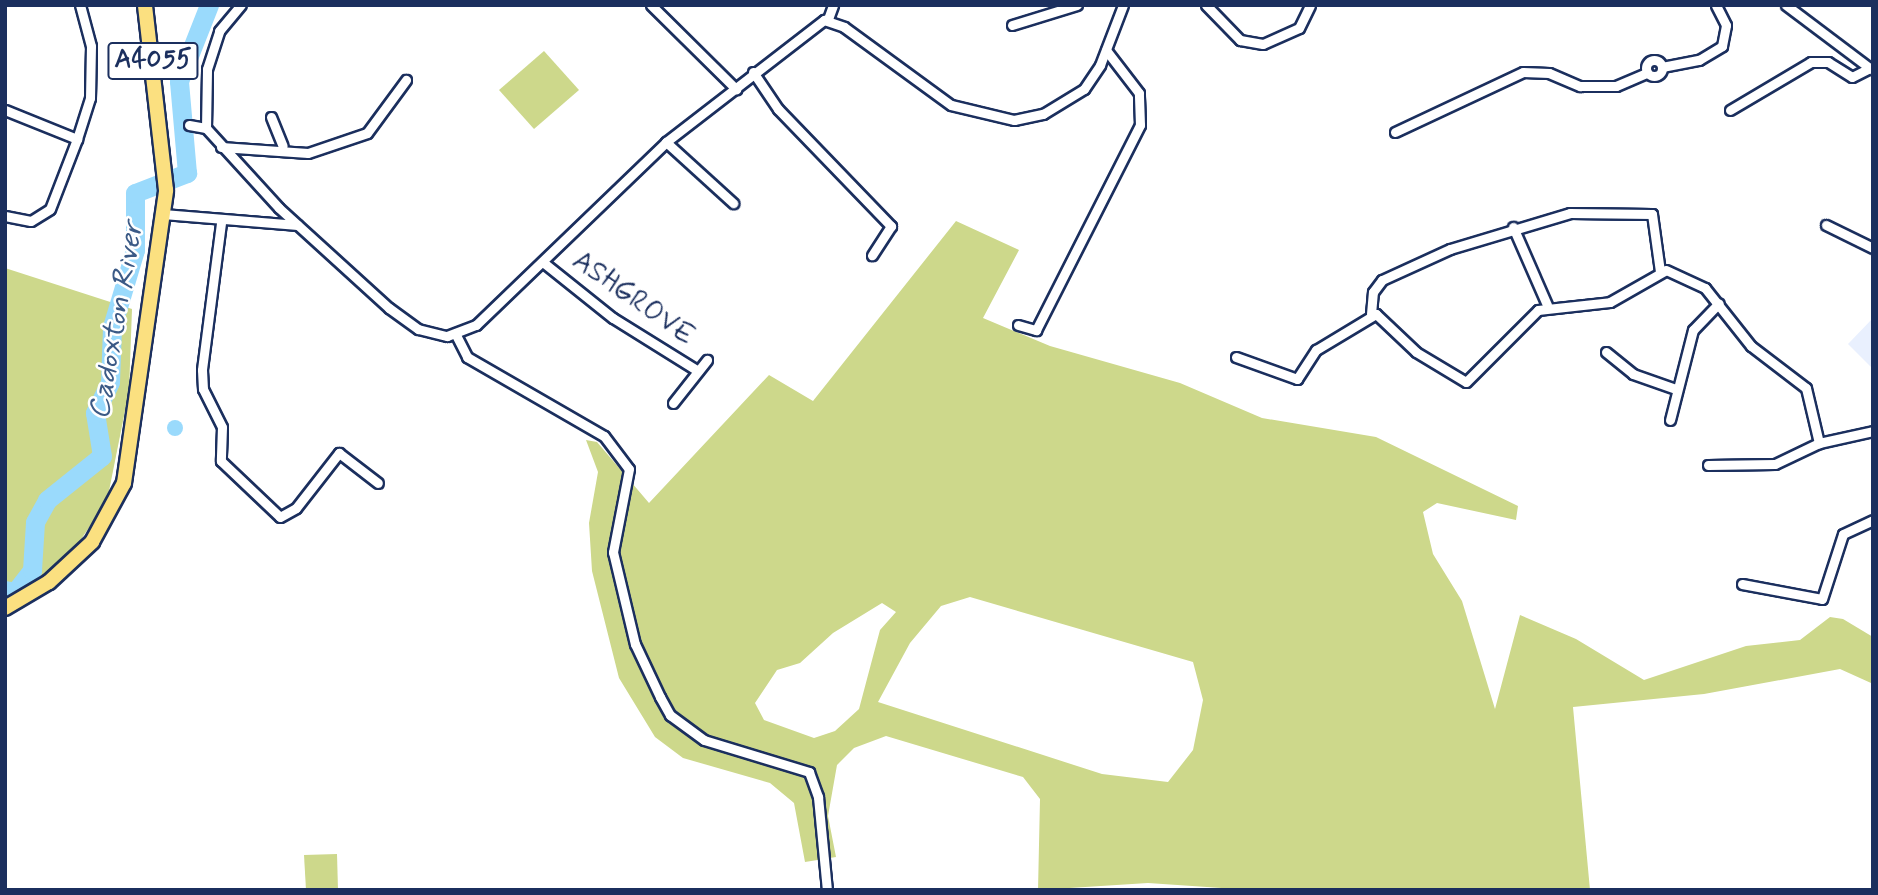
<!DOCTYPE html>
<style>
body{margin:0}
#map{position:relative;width:1878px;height:895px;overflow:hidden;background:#fff;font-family:Mynerve,sans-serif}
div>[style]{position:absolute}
.built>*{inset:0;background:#e9f0fe}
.green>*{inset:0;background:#cdd88b}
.water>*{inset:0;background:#9adafc}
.round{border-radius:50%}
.river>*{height:19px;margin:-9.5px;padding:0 9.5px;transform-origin:9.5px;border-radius:9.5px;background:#9adafc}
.roads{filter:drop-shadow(2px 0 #1b2f5e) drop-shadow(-2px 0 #1b2f5e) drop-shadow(0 2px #1b2f5e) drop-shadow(0 -2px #1b2f5e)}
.street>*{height:9px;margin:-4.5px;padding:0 4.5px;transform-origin:4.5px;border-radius:4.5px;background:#fff}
.street>.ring{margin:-4.5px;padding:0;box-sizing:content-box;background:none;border:9px solid #fff;border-radius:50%}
.primary>*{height:14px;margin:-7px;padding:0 7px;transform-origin:7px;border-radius:7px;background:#fbe080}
span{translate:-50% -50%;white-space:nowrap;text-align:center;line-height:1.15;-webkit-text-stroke:5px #fff;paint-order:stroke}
.shield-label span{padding:2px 5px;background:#fff;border:2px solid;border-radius:5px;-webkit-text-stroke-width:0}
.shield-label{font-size:26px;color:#1b2f5e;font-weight:700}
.street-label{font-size:28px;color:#1b2f5e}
.water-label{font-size:30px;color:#3b5a86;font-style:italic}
.frame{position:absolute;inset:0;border:7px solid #1b2f5e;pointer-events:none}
</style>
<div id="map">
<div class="built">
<div style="clip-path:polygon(1873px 318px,1873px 369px,1848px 344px)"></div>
</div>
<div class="green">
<div style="clip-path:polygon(544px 51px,579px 90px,534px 129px,499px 90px)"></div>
<div style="clip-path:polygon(evenodd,956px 221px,1019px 250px,983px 318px,1050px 346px,1180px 383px,1262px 418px,1376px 437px,1518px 506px,1516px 520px,1437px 503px,1423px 512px,1433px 554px,1462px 601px,1495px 709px,1520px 615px,1576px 639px,1644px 680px,1746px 646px,1800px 640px,1830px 617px,1843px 619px,1873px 637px,1871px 683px,1840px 669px,1704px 694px,1573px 707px,1590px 890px,1251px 890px,1148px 883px,1038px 890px,1040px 799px,1023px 777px,886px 736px,854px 748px,837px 765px,828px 816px,836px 857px,805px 862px,794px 803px,770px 783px,683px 758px,655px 737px,619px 678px,592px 571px,589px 523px,598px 472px,586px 440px,597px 442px,649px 503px,769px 375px,813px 401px,956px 221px,970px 597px,1193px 662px,1203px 700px,1193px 750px,1168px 782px,1102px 774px,878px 702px,910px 643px,941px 606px,970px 597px,956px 221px,882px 603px,896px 612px,880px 630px,859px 709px,835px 731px,814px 738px,764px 720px,755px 703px,777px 670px,800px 663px,833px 633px,882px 603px)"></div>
<div style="clip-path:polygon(5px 268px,132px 309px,129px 391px,107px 501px,65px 563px,5px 600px)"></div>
<div style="clip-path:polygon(337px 854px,338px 890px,306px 890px,304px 855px)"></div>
</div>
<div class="water">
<div class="round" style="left:167px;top:420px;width:16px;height:16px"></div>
</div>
<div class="river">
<div style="left:5px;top:590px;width:10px;rotate:11deg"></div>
<div style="left:15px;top:592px;width:28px;rotate:-52deg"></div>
<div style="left:32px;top:570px;width:48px;rotate:-86.4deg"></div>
<div style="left:35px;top:522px;width:25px;rotate:-61deg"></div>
<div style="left:47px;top:500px;width:70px;rotate:-38.7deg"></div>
<div style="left:102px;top:456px;width:44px;rotate:-99.2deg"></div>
<div style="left:95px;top:413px;width:34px;rotate:-64deg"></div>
<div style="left:110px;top:382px;width:55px;rotate:-87.9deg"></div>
<div style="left:112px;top:327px;width:80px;rotate:-73.4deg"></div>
<div style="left:135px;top:250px;width:57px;rotate:-90deg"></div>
<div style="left:135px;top:193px;width:56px;rotate:-21deg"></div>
<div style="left:187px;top:173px;width:92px;rotate:-95deg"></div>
<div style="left:179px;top:81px;width:82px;rotate:-68.5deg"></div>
</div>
<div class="roads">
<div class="street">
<div style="left:651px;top:5px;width:120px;rotate:44.7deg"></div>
<div style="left:1206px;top:5px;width:49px;rotate:45.8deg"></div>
<div style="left:1240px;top:40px;width:23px;rotate:10deg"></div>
<div style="left:1263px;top:44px;width:39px;rotate:-24deg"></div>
<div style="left:1299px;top:28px;width:25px;rotate:-64deg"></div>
<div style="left:1786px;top:5px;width:106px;rotate:37deg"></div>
<div style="left:828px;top:19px;width:15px;rotate:-70deg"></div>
<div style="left:1012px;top:25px;width:68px;rotate:-17.1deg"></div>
<div class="ring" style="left:1646px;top:60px;width:7px;height:7px"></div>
<div style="left:1662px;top:67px;width:38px;rotate:-11deg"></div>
<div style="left:1699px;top:60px;width:27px;rotate:-31deg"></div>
<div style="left:1722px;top:46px;width:21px;rotate:-79deg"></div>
<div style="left:1726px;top:25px;width:22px;rotate:-117deg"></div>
<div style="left:753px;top:72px;width:45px;rotate:56deg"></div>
<div style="left:778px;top:109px;width:163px;rotate:46deg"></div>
<div style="left:891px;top:226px;width:35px;rotate:123deg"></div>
<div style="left:5px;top:110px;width:78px;rotate:21.9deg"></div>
<div style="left:1730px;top:110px;width:94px;rotate:-30.7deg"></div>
<div style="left:1811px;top:62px;width:17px"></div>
<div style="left:1828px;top:62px;width:28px;rotate:32deg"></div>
<div style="left:1852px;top:77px;width:20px;rotate:-27deg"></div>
<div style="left:271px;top:117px;width:31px;rotate:68deg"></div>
<div style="left:189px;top:125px;width:17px;rotate:10deg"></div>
<div style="left:206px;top:128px;width:108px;rotate:47.6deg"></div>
<div style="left:279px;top:208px;width:149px;rotate:42.3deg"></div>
<div style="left:389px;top:308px;width:36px;rotate:36deg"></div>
<div style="left:418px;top:329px;width:30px;rotate:14deg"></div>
<div style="left:447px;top:336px;width:31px;rotate:-21deg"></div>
<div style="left:476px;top:325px;width:264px;rotate:-43.9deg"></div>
<div style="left:666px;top:142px;width:200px;rotate:-37.7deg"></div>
<div style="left:824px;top:20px;width:21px;rotate:19deg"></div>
<div style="left:844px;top:27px;width:132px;rotate:36.1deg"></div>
<div style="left:951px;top:105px;width:65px;rotate:13.4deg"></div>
<div style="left:1014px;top:120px;width:30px;rotate:-12deg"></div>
<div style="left:1043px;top:114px;width:48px;rotate:-31.4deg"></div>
<div style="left:1084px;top:89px;width:29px;rotate:-56deg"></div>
<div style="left:1100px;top:65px;width:64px;rotate:-69deg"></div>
<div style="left:206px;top:128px;width:59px;rotate:-89deg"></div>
<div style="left:207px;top:69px;width:40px;rotate:-72deg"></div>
<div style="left:219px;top:31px;width:34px;rotate:-50deg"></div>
<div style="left:1395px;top:132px;width:141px;rotate:-25.1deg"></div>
<div style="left:1523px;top:72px;width:26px;rotate:2deg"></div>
<div style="left:1549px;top:73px;width:34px;rotate:23deg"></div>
<div style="left:1580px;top:86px;width:36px"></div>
<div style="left:1616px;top:86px;width:34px;rotate:-23deg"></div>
<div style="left:666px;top:142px;width:91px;rotate:42.3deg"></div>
<div style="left:221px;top:147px;width:87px;rotate:3.9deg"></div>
<div style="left:308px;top:153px;width:62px;rotate:-18.7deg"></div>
<div style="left:367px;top:133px;width:66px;rotate:-53.7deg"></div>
<div style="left:163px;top:214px;width:135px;rotate:4.7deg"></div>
<div style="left:5px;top:216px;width:26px;rotate:11deg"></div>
<div style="left:31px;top:221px;width:22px;rotate:-32deg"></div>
<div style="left:50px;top:209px;width:75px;rotate:-68.9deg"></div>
<div style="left:77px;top:139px;width:43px;rotate:-72.4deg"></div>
<div style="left:90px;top:98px;width:52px;rotate:-88.9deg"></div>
<div style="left:91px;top:46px;width:42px;rotate:-105deg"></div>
<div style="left:221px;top:223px;width:148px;rotate:97.4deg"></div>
<div style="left:202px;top:370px;width:19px;rotate:87deg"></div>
<div style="left:203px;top:389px;width:42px;rotate:63.4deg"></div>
<div style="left:222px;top:427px;width:34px;rotate:92deg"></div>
<div style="left:221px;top:461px;width:81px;rotate:43.5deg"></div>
<div style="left:280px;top:517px;width:18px;rotate:-29deg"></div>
<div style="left:296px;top:508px;width:70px;rotate:-52deg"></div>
<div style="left:339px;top:453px;width:49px;rotate:37.6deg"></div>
<div style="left:1826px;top:225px;width:52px;rotate:26.1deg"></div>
<div style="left:1513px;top:227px;width:85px;rotate:66.4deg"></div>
<div style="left:544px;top:263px;width:88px;rotate:38.6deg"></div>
<div style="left:613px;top:318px;width:100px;rotate:31.9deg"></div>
<div style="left:1371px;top:314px;width:22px;rotate:-85deg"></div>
<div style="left:1373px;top:292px;width:15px;rotate:-53deg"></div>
<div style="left:1382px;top:280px;width:75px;rotate:-24.5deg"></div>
<div style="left:1450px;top:249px;width:125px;rotate:-16.7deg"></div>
<div style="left:1570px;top:213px;width:82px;rotate:0.7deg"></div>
<div style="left:1652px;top:214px;width:59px;rotate:82.1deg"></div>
<div style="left:1018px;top:325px;width:19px;rotate:16deg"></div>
<div style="left:1036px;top:330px;width:230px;rotate:-63.1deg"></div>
<div style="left:1140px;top:125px;width:32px;rotate:-92deg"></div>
<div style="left:1139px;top:93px;width:54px;rotate:-127.5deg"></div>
<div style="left:456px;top:335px;width:25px;rotate:63deg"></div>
<div style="left:467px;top:357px;width:158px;rotate:30deg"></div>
<div style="left:604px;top:436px;width:41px;rotate:52.9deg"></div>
<div style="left:629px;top:469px;width:85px;rotate:100.9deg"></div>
<div style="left:613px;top:552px;width:95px;rotate:76.6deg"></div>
<div style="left:635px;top:644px;width:59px;rotate:64.7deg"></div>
<div style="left:660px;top:697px;width:21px;rotate:61deg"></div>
<div style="left:670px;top:715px;width:42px;rotate:36.3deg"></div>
<div style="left:704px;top:740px;width:110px;rotate:16.9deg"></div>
<div style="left:809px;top:772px;width:27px;rotate:70deg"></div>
<div style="left:818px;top:797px;width:93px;rotate:84.5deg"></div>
<div style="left:1606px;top:352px;width:35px;rotate:39deg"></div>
<div style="left:1633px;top:374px;width:46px;rotate:19.2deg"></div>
<div style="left:1236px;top:357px;width:65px;rotate:19.8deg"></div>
<div style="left:1297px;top:379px;width:35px;rotate:-57deg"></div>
<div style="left:1316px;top:350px;width:70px;rotate:-31deg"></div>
<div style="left:1376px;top:314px;width:55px;rotate:43.5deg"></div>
<div style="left:1416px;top:352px;width:58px;rotate:31deg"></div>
<div style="left:1466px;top:382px;width:102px;rotate:-45deg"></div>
<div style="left:1538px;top:310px;width:72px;rotate:-6.3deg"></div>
<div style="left:1610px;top:302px;width:64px;rotate:-29.7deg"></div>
<div style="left:1666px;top:270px;width:43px;rotate:24.8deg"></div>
<div style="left:1705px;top:288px;width:74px;rotate:51.6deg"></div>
<div style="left:1751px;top:346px;width:69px;rotate:37.4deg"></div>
<div style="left:1806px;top:388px;width:57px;rotate:76.7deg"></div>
<div style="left:673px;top:403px;width:55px;rotate:-51.7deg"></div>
<div style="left:1670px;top:420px;width:93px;rotate:-75.7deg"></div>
<div style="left:1693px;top:330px;width:37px;rotate:-46deg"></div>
<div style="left:1708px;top:465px;width:67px;rotate:-0.9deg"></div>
<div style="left:1775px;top:464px;width:49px;rotate:-25.5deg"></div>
<div style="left:1819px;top:443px;width:55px;rotate:-12.5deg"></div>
<div style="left:1742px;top:584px;width:81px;rotate:10.6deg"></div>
<div style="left:1822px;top:599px;width:68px;rotate:-72.1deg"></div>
<div style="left:1843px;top:534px;width:33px;rotate:-25deg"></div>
</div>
<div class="primary">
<div style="left:5px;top:608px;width:51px;rotate:-30.6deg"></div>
<div style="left:49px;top:582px;width:59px;rotate:-42.9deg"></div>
<div style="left:92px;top:542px;width:67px;rotate:-61.5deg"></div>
<div style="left:124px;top:483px;width:296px;rotate:-81.8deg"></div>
<div style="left:166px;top:190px;width:186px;rotate:-96.5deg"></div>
</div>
</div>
<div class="shield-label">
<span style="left:153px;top:61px">A4055</span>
</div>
<div class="street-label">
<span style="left:633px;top:299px;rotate:35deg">ASHGROVE</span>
</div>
<div class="water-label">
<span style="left:117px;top:321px;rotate:-80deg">Cadoxton River</span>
</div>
<div class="frame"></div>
</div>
